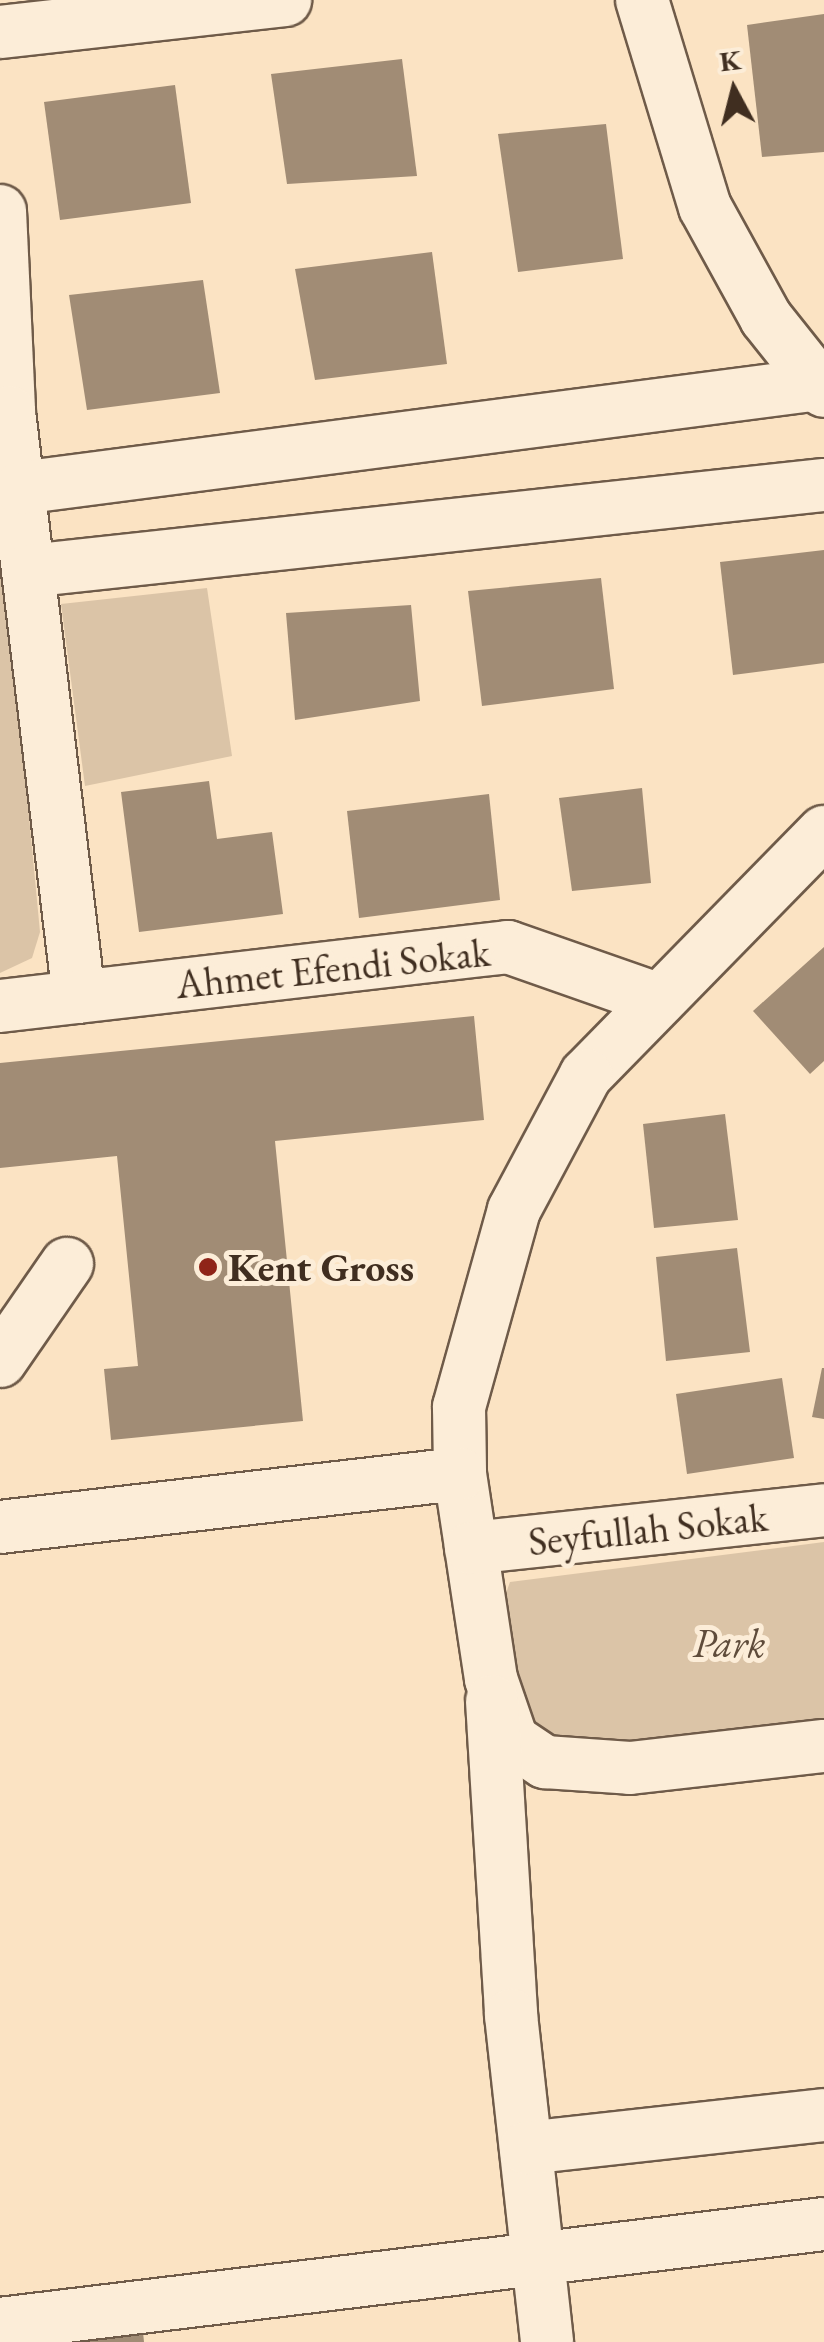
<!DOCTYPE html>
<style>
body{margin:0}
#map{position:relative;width:824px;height:2342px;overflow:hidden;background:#fbe3c3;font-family:"EB Garamond",serif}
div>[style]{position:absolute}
.green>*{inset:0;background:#dbc4a7}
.building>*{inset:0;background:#a18c75}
.roads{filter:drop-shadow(2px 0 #6f5b49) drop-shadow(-2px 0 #6f5b49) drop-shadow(0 2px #6f5b49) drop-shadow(0 -2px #6f5b49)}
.minor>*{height:52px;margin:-26px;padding:0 26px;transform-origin:26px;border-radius:26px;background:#fcedd8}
.dots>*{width:28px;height:28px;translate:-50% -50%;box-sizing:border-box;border:5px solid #fcedd8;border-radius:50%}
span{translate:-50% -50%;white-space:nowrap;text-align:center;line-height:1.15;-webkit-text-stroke:10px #fcedd8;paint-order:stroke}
.street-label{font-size:40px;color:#402e20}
.poi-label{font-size:40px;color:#402e20;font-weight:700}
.left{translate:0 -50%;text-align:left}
.park-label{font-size:40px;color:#5f4c3b;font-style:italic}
.north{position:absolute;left:684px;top:40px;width:100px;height:100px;-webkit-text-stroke:8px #fcedd8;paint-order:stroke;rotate:353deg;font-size:28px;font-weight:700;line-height:40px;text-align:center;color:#402e20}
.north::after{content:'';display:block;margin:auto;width:35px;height:45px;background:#402e20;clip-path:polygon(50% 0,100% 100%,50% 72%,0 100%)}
</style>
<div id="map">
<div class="green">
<div style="clip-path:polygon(0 510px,40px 932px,32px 958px,0 973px)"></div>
<div style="clip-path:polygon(207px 588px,232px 756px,85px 786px,61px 604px)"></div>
<div style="clip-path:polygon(824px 1542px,824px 1722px,572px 1746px,534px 1722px,505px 1668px,501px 1607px,510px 1582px)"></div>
</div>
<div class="building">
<div style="clip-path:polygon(824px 14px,824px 152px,762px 157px,747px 25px)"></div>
<div style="clip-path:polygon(402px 59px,417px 176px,287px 184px,271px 74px)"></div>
<div style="clip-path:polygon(175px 85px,191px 203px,60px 220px,44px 102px)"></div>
<div style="clip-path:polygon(606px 124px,623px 259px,518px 272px,498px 134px)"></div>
<div style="clip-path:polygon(432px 252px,447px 364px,315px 380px,295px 269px)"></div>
<div style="clip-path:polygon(203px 280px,220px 393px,87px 410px,69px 295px)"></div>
<div style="clip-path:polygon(824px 550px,824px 663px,733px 675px,720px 562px)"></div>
<div style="clip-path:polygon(601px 578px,614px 689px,482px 706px,468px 591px)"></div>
<div style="clip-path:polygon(411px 605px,420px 701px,295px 720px,286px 613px)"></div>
<div style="clip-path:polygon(209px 781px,217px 839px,272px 832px,283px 914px,139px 932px,121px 792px)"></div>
<div style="clip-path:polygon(642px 788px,651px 883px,572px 891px,559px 798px)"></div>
<div style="clip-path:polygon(489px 794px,500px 900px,359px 918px,347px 811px)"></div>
<div style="clip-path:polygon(824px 947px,824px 1061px,810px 1074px,753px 1011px)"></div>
<div style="clip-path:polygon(474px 1016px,484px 1120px,275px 1141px,303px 1421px,111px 1440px,104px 1369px,138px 1366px,117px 1156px,0 1168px,0 1063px)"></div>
<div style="clip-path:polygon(725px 1114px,738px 1220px,654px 1228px,643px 1124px)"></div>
<div style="clip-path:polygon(737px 1248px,750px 1352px,666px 1361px,656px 1257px)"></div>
<div style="clip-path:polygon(822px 1368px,824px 1368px,824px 1419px,812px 1417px)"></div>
<div style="clip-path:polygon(782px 1378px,794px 1458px,687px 1474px,676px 1394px)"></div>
<div style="clip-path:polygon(142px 2322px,144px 2342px,7px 2342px)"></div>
</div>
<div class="roads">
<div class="minor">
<div style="left:642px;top:0;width:216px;rotate:73.1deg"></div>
<div style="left:705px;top:207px;width:127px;rotate:61.2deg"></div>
<div style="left:766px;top:318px;width:93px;rotate:51.5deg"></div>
<div style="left:0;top:32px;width:287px;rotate:-6.4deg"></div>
<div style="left:0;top:211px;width:201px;rotate:87.4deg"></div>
<div style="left:9px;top:412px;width:589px;rotate:83.18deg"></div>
<div style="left:20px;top:488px;width:806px;rotate:-7.42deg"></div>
<div style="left:28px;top:571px;width:801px;rotate:-6.17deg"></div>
<div style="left:824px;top:832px;width:340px;rotate:134.4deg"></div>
<div style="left:586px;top:1075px;width:153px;rotate:118.1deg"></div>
<div style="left:514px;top:1210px;width:205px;rotate:105.6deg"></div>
<div style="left:459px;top:1407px;width:67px;rotate:89.1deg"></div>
<div style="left:460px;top:1474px;width:207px;rotate:81.4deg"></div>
<div style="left:491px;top:1679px;width:65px;rotate:71deg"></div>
<div style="left:512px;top:1740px;width:40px;rotate:34deg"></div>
<div style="left:545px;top:1762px;width:85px;rotate:4deg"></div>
<div style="left:630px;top:1768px;width:195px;rotate:-6.5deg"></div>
<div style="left:0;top:1006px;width:511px;rotate:-6.62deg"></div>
<div style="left:508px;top:947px;width:160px;rotate:19.3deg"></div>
<div style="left:0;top:1361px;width:118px;rotate:-55.4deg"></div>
<div style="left:0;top:1527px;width:463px;rotate:-6.6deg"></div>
<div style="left:471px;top:1548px;width:355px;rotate:-6.1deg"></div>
<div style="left:492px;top:1701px;width:315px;rotate:86.5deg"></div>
<div style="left:511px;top:2015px;width:329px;rotate:83.7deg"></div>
<div style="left:526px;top:2148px;width:300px;rotate:-6.3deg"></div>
<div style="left:0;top:2324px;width:830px;rotate:-6.92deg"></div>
</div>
</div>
<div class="dots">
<div style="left:208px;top:1267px;background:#8f2418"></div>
</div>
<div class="street-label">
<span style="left:333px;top:968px;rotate:-6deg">Ahmet Efendi Sokak</span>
<span style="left:648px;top:1529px;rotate:-6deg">Seyfullah Sokak</span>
</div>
<div class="poi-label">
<span class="left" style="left:228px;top:1267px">Kent Gross</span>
</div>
<div class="park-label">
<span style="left:729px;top:1643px">Park</span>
</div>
<div class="north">K</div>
</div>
